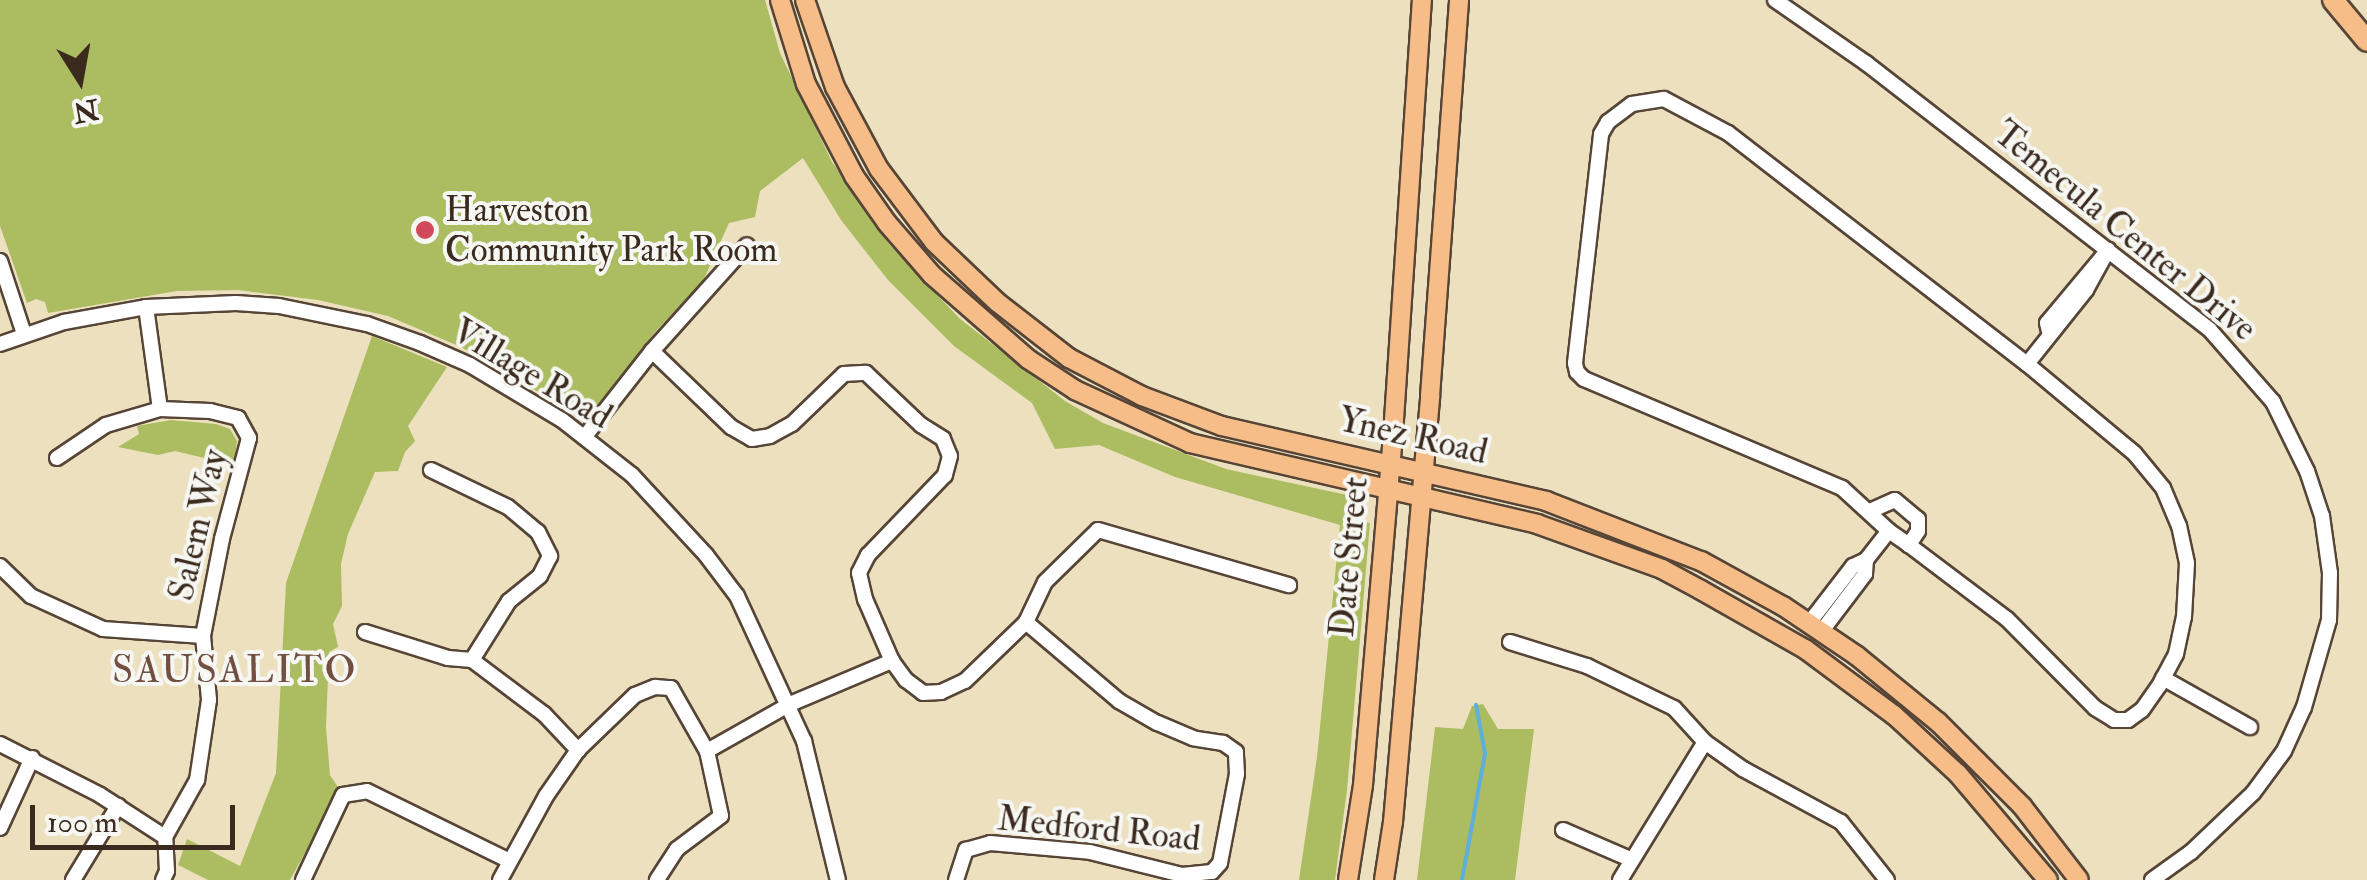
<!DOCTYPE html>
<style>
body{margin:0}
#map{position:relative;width:2367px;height:880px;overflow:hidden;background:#ece0bf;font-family:"IM FELL Double Pica",serif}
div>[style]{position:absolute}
.green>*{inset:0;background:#abbd60}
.stream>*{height:4px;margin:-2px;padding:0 2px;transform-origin:2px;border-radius:2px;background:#5eafd9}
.roads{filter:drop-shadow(2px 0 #564536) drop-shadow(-2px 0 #564536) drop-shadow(0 2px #564536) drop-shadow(0 -2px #564536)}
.minor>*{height:14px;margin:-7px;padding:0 7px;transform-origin:7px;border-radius:7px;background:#fff}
.major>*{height:18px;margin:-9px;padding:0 9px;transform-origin:9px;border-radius:9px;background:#f7bd88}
.highway>*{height:20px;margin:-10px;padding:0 10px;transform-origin:10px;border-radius:10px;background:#f7bd88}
.dots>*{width:28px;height:28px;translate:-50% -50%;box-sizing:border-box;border:5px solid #f6f6f2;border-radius:50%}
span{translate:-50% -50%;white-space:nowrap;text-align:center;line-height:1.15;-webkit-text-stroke:8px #f6f6f2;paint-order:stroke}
.poi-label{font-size:35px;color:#3b2a1e}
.left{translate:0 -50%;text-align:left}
.street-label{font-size:35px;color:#3b2a1e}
.neighbourhood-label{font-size:38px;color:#714f41;letter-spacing:2.5px}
.north{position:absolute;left:30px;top:30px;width:100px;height:100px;-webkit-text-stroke:8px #f6f6f2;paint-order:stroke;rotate:169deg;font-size:28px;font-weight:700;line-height:40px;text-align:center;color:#3b2a1e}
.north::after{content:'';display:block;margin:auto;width:35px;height:45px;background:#3b2a1e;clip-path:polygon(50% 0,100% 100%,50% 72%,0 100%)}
.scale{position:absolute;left:30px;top:805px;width:205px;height:45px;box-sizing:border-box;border:5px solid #3b2a1e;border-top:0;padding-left:12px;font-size:30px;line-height:35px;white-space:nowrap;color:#3b2a1e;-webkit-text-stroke:8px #f6f6f2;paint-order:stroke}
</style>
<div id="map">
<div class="green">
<div style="clip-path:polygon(0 0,765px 0,780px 53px,832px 162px,889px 244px,959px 318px,1065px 401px,1103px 423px,1226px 469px,1347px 495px,1347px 504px,1359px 521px,1370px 523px,1347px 790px,1335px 880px,1299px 880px,1317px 757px,1340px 525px,1175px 477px,1099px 445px,1055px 449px,1032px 403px,954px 346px,888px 280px,841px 220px,803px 158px,760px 191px,755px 217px,729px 223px,703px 281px,655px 332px,597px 407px,583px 403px,571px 411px,461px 347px,388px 316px,318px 300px,238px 290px,177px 291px,48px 313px,45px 302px,36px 299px,27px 303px,0 226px)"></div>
<div style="clip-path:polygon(372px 336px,447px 367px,408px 426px,415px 441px,405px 452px,398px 471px,375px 472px,348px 534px,341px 564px,342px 606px,333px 624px,338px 647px,329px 652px,326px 727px,330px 775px,340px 790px,290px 880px,208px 880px,178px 865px,187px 839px,240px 866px,276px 773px,286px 583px)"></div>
<div style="clip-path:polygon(171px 420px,216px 424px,230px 429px,237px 441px,234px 465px,175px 451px,158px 455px,118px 447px,139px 434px,137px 426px)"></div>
<div style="clip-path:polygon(1483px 704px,1498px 729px,1534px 729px,1515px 880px,1417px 880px,1435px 727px,1463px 729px,1472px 706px)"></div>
</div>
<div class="stream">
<div style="left:1462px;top:880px;width:129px;rotate:-79.7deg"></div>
<div style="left:1485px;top:753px;width:49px;rotate:-100.6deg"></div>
</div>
<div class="roads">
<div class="minor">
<div style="left:1775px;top:0;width:111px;rotate:34.7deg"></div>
<div style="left:1866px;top:63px;width:435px;rotate:37.8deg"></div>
<div style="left:2210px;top:330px;width:96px;rotate:48.8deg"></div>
<div style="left:2273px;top:402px;width:77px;rotate:63.8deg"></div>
<div style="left:2307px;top:471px;width:47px;rotate:71.6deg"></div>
<div style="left:2322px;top:516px;width:58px;rotate:82deg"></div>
<div style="left:2330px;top:573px;width:47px;rotate:91.2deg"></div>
<div style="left:2329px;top:620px;width:91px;rotate:106deg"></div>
<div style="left:2304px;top:707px;width:48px;rotate:114.4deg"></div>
<div style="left:2284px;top:751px;width:52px;rotate:126.4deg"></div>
<div style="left:2253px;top:793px;width:86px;rotate:136.4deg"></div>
<div style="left:2191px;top:852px;width:48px;rotate:144.3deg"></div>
<div style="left:0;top:261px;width:77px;rotate:71.8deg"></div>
<div style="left:146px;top:307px;width:103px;rotate:82.2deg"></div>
<div style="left:0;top:344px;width:68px;rotate:-19deg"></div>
<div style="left:64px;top:322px;width:83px;rotate:-10.4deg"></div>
<div style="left:146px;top:307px;width:90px;rotate:-2.5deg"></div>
<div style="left:236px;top:303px;width:43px;rotate:4deg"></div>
<div style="left:279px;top:306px;width:90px;rotate:11.6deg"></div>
<div style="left:367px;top:324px;width:56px;rotate:19.7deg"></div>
<div style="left:420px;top:343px;width:55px;rotate:23.7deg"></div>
<div style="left:470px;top:365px;width:107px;rotate:30.9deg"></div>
<div style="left:562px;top:420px;width:89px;rotate:38.2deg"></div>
<div style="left:632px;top:475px;width:109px;rotate:47.2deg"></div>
<div style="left:706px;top:555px;width:51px;rotate:52.9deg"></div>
<div style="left:737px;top:596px;width:160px;rotate:65.2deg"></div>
<div style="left:804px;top:741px;width:143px;rotate:76.3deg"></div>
<div style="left:652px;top:351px;width:110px;rotate:43.9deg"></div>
<div style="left:731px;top:427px;width:24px;rotate:30deg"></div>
<div style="left:752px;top:439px;width:18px;rotate:-9deg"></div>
<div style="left:770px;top:436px;width:25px;rotate:-29deg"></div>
<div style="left:792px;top:424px;width:72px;rotate:-43.9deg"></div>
<div style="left:844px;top:374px;width:22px;rotate:-3deg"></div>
<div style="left:866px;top:373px;width:76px;rotate:43.4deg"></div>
<div style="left:921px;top:425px;width:26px;rotate:32deg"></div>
<div style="left:943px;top:439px;width:18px;rotate:68deg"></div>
<div style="left:950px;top:456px;width:20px;rotate:105deg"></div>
<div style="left:945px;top:475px;width:111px;rotate:133.9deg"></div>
<div style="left:868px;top:555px;width:20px;rotate:117deg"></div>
<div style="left:859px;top:573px;width:27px;rotate:77deg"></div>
<div style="left:865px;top:599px;width:68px;rotate:66.5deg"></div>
<div style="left:892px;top:661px;width:24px;rotate:54deg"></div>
<div style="left:906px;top:680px;width:21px;rotate:37deg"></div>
<div style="left:923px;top:693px;width:18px;rotate:-3deg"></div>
<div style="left:941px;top:692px;width:26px;rotate:-25deg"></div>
<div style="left:965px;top:681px;width:85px;rotate:-44deg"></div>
<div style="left:1026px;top:622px;width:44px;rotate:-64.6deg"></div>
<div style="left:1045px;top:582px;width:74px;rotate:-44.5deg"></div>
<div style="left:1098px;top:530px;width:199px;rotate:16.1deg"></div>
<div style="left:586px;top:435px;width:107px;rotate:-51.8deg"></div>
<div style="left:652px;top:351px;width:142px;rotate:-48.1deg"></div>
<div style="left:57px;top:458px;width:59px;rotate:-34deg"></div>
<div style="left:106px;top:425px;width:56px;rotate:-16.5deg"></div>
<div style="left:160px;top:409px;width:50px;rotate:2.3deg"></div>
<div style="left:210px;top:411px;width:29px;rotate:14deg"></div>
<div style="left:238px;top:418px;width:23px;rotate:61deg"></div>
<div style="left:249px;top:438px;width:105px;rotate:105deg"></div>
<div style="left:222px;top:539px;width:99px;rotate:101.1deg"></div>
<div style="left:203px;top:636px;width:64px;rotate:84.6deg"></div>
<div style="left:209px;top:700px;width:81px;rotate:98.5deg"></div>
<div style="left:197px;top:780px;width:65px;rotate:119.3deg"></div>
<div style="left:431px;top:470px;width:85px;rotate:25.7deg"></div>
<div style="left:508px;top:507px;width:39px;rotate:40deg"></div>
<div style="left:538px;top:532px;width:27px;rotate:63deg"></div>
<div style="left:550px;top:556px;width:22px;rotate:117deg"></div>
<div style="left:540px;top:576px;width:40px;rotate:141deg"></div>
<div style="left:509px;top:601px;width:70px;rotate:122.1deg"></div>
<div style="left:1870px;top:511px;width:27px;rotate:-24deg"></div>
<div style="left:1895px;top:500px;width:30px;rotate:40deg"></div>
<div style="left:1918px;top:519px;width:12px;rotate:90deg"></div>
<div style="left:1918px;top:531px;width:17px;rotate:123deg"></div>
<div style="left:1909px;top:545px;width:24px;rotate:-145deg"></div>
<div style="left:1909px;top:545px;width:123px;rotate:37.1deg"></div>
<div style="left:2007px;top:619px;width:125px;rotate:45.3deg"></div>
<div style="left:2095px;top:708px;width:22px;rotate:32deg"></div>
<div style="left:2114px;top:720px;width:14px"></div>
<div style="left:2128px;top:720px;width:17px;rotate:-36deg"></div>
<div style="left:2142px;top:710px;width:29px;rotate:-55deg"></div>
<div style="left:2159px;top:686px;width:36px;rotate:-62deg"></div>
<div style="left:2176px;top:654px;width:38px;rotate:-78deg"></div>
<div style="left:2184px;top:617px;width:54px;rotate:-86.8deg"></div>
<div style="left:2187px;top:563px;width:38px;rotate:-102deg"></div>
<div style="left:2179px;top:526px;width:41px;rotate:-112.8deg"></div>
<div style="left:2163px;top:488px;width:45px;rotate:-129.6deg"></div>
<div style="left:2134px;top:453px;width:139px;rotate:-140.2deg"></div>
<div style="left:0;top:566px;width:43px;rotate:44.1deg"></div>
<div style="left:31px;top:596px;width:79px;rotate:24.6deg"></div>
<div style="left:103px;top:629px;width:100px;rotate:4deg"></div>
<div style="left:1809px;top:623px;width:72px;rotate:-52.3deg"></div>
<div style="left:1853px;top:566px;width:14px;rotate:-25deg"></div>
<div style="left:1866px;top:560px;width:37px;rotate:-52deg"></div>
<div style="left:1889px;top:531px;width:64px;rotate:-137.5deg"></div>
<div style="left:1842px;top:488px;width:280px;rotate:-157.1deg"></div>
<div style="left:1584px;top:379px;width:10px;rotate:-135deg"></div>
<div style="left:1577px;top:372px;width:9px;rotate:-103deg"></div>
<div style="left:1575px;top:363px;width:230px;rotate:-83.5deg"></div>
<div style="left:1601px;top:134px;width:14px;rotate:-60deg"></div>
<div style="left:1608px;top:122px;width:30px;rotate:-37deg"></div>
<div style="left:1632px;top:104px;width:32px;rotate:-9deg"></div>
<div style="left:1664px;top:99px;width:72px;rotate:28deg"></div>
<div style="left:1728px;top:133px;width:378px;rotate:37.7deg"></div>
<div style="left:2027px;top:364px;width:95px;rotate:-51.4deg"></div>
<div style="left:2086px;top:290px;width:46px;rotate:-61.2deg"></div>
<div style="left:2108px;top:250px;width:95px;rotate:129.9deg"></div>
<div style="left:2047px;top:323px;width:9px;rotate:77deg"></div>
<div style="left:365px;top:632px;width:87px;rotate:17.4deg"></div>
<div style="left:448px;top:658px;width:24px;rotate:5deg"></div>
<div style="left:472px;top:660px;width:90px;rotate:36.9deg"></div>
<div style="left:544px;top:714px;width:50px;rotate:46.6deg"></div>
<div style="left:1821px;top:632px;width:73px;rotate:-52.8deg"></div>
<div style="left:1865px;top:574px;width:14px;rotate:-86deg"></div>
<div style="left:1510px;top:642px;width:81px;rotate:17.3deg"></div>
<div style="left:1587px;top:666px;width:97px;rotate:25.8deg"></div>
<div style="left:1674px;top:708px;width:46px;rotate:47.6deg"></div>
<div style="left:1705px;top:742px;width:47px;rotate:35.4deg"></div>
<div style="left:1743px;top:769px;width:111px;rotate:28.4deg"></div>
<div style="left:1841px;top:822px;width:74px;rotate:51.6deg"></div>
<div style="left:2163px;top:678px;width:100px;rotate:29.4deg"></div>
<div style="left:0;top:744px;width:112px;rotate:27deg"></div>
<div style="left:100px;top:795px;width:77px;rotate:32.9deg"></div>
<div style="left:707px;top:751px;width:95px;rotate:-29.5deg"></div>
<div style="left:790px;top:704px;width:111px;rotate:-22.9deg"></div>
<div style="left:0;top:828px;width:77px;rotate:-65.4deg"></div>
<div style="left:1563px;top:830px;width:73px;rotate:23.4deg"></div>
<div style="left:73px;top:880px;width:87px;rotate:-58.7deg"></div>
<div style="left:163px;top:880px;width:10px;rotate:-66deg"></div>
<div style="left:167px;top:871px;width:34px;rotate:-93deg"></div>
<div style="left:303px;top:880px;width:94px;rotate:-64.8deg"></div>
<div style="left:343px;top:795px;width:24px;rotate:-9deg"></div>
<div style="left:367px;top:791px;width:159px;rotate:26.1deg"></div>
<div style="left:500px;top:880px;width:96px;rotate:-61.3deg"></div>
<div style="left:546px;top:796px;width:56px;rotate:-55.2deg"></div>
<div style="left:578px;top:750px;width:79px;rotate:-44deg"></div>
<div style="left:635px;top:695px;width:22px;rotate:-22deg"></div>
<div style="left:655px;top:687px;width:16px;rotate:4deg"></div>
<div style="left:671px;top:688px;width:73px;rotate:60.3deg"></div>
<div style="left:707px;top:751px;width:66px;rotate:77.8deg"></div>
<div style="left:721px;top:816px;width:55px;rotate:143.1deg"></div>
<div style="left:677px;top:849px;width:37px;rotate:123deg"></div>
<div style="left:956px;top:880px;width:32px;rotate:-72deg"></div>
<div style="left:966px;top:850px;width:25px;rotate:-16deg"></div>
<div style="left:990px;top:843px;width:100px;rotate:5.1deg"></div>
<div style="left:1090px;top:852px;width:95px;rotate:14deg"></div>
<div style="left:1182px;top:875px;width:30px;rotate:-6deg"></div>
<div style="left:1212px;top:872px;width:12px;rotate:-48deg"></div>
<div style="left:1220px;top:863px;width:91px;rotate:-79.2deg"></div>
<div style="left:1237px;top:774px;width:22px;rotate:-93deg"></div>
<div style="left:1236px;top:752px;width:16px;rotate:-145deg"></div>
<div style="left:1223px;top:743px;width:30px;rotate:-171deg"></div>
<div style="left:1193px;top:738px;width:39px;rotate:-157deg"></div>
<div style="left:1157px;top:723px;width:44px;rotate:-149.9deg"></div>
<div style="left:1119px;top:701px;width:122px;rotate:-139.7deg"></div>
<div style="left:1620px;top:880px;width:162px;rotate:-58.4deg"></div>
</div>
<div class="major">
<div style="left:780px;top:0;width:88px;rotate:72.8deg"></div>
<div style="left:806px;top:84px;width:104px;rotate:62.4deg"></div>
<div style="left:854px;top:176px;width:57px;rotate:54.9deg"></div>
<div style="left:887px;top:223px;width:69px;rotate:49.1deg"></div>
<div style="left:932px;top:275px;width:128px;rotate:41.2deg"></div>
<div style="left:1028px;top:359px;width:56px;rotate:33.4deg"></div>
<div style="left:1075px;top:390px;width:127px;rotate:24.7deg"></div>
<div style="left:1190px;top:443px;width:356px;rotate:13.1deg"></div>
<div style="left:1537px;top:524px;width:133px;rotate:19.8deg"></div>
<div style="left:1662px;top:569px;width:44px;rotate:28.3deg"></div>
<div style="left:1701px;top:590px;width:120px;rotate:29.6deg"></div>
<div style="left:1805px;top:649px;width:111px;rotate:36.6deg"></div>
<div style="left:1894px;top:715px;width:87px;rotate:42.7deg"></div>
<div style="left:1958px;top:774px;width:139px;rotate:49.7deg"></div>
<div style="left:805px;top:0;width:92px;rotate:71deg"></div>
<div style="left:835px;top:87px;width:93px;rotate:61.8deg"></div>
<div style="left:879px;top:169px;width:91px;rotate:53deg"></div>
<div style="left:934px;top:242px;width:87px;rotate:43.6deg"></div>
<div style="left:997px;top:302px;width:91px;rotate:37.9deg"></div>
<div style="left:1069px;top:358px;width:82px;rotate:27.5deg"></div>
<div style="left:1142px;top:396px;width:85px;rotate:20.6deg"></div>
<div style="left:1222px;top:426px;width:333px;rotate:13deg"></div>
<div style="left:1546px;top:501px;width:166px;rotate:21.2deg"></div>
<div style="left:1701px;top:561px;width:94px;rotate:28.8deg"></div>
<div style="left:1783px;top:606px;width:89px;rotate:34deg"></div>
<div style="left:1857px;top:656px;width:104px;rotate:39.2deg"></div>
<div style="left:1938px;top:722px;width:119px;rotate:45deg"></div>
<div style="left:2022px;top:806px;width:93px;rotate:52.4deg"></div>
<div style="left:1348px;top:880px;width:96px;rotate:-81deg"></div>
<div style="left:1363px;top:785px;width:351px;rotate:-85.1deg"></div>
<div style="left:1393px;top:435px;width:436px;rotate:-86.2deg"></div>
<div style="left:1384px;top:880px;width:59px;rotate:-81.2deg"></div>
<div style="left:1393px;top:822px;width:428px;rotate:-85deg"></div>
<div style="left:1430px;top:396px;width:397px;rotate:-85.8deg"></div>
</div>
<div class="highway">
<div style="left:2333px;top:0;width:53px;rotate:50.3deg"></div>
</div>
</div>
<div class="dots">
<div style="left:425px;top:230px;background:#d1495b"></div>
</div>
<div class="poi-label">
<span class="left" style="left:445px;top:230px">Harveston<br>Community Park Room</span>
</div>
<div class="street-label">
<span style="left:2125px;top:231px;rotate:39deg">Temecula Center Drive</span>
<span style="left:532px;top:374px;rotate:31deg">Village Road</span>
<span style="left:1413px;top:436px;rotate:13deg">Ynez Road</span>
<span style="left:198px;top:525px;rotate:-77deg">Salem Way</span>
<span style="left:1349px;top:557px;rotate:-85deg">Date Street</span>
<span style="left:1099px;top:829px;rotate:6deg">Medford Road</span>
</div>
<div class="neighbourhood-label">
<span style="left:235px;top:671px">SAUSALITO</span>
</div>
<div class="north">N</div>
<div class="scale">100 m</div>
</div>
